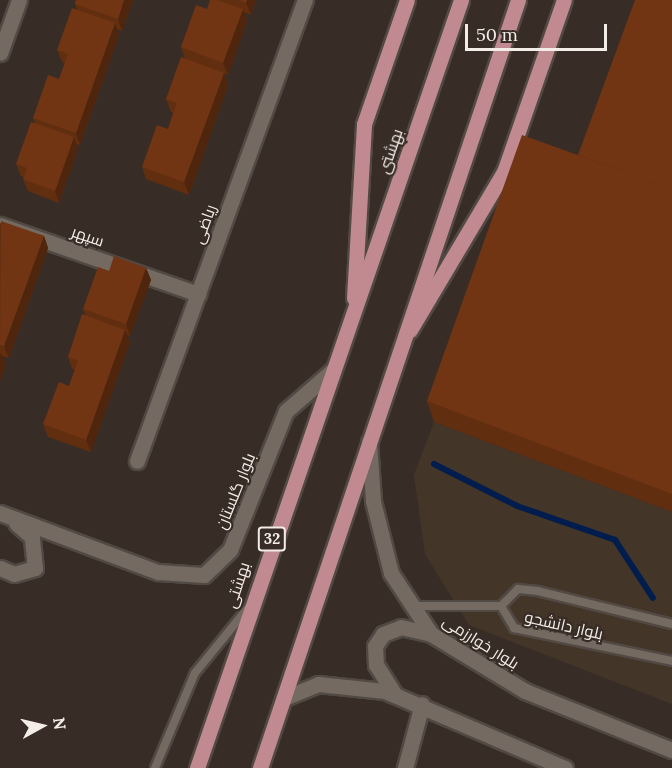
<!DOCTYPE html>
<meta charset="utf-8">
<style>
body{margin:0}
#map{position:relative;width:672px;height:768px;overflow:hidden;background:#372d26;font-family:Lora,Cairo,serif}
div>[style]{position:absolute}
.built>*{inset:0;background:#443529}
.stream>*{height:6px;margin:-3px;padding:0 3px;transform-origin:3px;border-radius:3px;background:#001d4d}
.roads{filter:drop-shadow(2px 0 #514943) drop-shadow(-2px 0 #514943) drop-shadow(0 2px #514943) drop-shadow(0 -2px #514943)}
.lane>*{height:8px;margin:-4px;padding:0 4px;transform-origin:4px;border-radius:4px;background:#756a61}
.street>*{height:15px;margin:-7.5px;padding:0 7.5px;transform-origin:7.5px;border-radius:7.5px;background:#756a61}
.secondary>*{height:15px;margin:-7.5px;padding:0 7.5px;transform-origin:7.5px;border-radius:7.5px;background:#756a61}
.primary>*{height:15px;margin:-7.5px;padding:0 7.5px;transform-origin:7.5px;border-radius:7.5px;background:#c18a91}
.wall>*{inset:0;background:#622e10}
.shaded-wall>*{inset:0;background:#50250d}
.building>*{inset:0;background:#723513}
span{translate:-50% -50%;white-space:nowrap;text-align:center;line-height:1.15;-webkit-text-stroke:4.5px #372d26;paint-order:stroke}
.shield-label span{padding:2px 4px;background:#372d26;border:2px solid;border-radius:4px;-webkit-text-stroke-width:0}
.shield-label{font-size:15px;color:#f3ece7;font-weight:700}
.street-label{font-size:16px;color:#f3ece7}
.north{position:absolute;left:12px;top:696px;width:60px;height:60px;-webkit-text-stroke:4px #372d26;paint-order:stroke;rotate:82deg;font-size:16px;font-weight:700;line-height:24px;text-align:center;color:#f3ece7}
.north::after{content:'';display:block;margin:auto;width:21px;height:27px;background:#f3ece7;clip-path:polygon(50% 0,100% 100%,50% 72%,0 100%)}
.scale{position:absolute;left:465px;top:24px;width:142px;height:27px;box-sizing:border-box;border:3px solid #f3ece7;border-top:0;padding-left:8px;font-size:18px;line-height:21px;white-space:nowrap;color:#f3ece7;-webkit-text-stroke:4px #372d26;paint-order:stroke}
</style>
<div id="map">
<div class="built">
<div style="clip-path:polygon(434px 422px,672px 512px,672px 704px,469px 625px,425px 554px,414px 475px)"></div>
</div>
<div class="stream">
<div style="left:434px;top:464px;width:93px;rotate:26.8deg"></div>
<div style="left:517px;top:506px;width:104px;rotate:19.1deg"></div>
<div style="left:615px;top:540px;width:69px;rotate:56.8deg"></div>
</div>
<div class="roads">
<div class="lane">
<div style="left:412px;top:606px;width:89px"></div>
<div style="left:672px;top:624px;width:138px;rotate:-166.2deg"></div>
<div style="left:538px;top:591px;width:20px;rotate:-174deg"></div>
<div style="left:518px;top:589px;width:24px;rotate:135deg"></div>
<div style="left:501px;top:606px;width:26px;rotate:59deg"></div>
<div style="left:514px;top:628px;width:161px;rotate:11.8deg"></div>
<div style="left:155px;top:768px;width:103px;rotate:-67.2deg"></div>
<div style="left:195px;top:673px;width:82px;rotate:-50.9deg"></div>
</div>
<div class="street">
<div style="left:0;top:53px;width:56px;rotate:-70.3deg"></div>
<div style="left:0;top:225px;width:210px;rotate:19.2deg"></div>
<div style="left:137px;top:461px;width:491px;rotate:-70deg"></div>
<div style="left:405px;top:768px;width:66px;rotate:-75.1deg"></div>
</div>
<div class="secondary">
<div style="left:369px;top:442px;width:59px;rotate:86.1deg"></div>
<div style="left:373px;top:501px;width:74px;rotate:76deg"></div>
<div style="left:391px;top:573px;width:73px;rotate:56.7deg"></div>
<div style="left:431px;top:634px;width:110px;rotate:31.2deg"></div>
<div style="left:525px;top:691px;width:158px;rotate:21.9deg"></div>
<div style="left:0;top:513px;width:169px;rotate:20.5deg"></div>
<div style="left:158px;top:572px;width:46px;rotate:3.7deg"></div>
<div style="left:204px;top:575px;width:36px;rotate:-44deg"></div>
<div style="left:230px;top:550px;width:150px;rotate:-68.1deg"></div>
<div style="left:286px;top:411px;width:62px;rotate:-41.1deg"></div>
<div style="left:0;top:568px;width:15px;rotate:23deg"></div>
<div style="left:14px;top:574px;width:22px;rotate:-16deg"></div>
<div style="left:35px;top:568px;width:31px;rotate:-96deg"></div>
<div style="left:32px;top:537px;width:21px;rotate:-139deg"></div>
<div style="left:395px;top:695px;width:36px;rotate:-122deg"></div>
<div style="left:376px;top:665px;width:19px;rotate:-93deg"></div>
<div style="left:375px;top:646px;width:14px;rotate:-56deg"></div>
<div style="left:383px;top:634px;width:19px;rotate:-21deg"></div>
<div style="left:401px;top:627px;width:31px;rotate:13deg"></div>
<div style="left:284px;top:698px;width:37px;rotate:-22deg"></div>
<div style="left:318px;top:684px;width:67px;rotate:6deg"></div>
<div style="left:385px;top:691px;width:196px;rotate:23.2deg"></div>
</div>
<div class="primary">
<div style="left:354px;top:298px;width:174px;rotate:-86.7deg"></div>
<div style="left:364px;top:124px;width:131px;rotate:-70.9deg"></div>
<div style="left:410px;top:330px;width:184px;rotate:-59.3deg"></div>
<div style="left:504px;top:172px;width:182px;rotate:-70.8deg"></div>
<div style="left:197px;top:768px;width:812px;rotate:-71.03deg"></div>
<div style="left:260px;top:768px;width:810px;rotate:-71.43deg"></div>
</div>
</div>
<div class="wall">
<div style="clip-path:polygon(76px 0,133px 0,122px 31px,117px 29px,119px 35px,80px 145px,76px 144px,78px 149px,59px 203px,28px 191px,23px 179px,24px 177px,21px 176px,16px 164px,35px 123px,33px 118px,59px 79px,65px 64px,62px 62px,57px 50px,77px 10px,75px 4px)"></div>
<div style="clip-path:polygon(209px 0,256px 0,251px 15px,244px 12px,247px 21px,228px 75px,224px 73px,228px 85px,189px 195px,146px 179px,142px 167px,168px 129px,173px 113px,171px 112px,166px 99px,185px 59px,181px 47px,207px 9px,210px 0)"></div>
<div style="clip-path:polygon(672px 0,672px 512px,434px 422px,427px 401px)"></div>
<div style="clip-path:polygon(0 223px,44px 236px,48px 248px,9px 358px,2px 356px,6px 365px,0 381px)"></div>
<div style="clip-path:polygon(146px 268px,151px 280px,130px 336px,127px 335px,130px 342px,91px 452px,48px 437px,43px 424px,69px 386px,75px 370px,72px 369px,68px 357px,86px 316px,83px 309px,109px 271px)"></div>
</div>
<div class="shaded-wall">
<div style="clip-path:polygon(124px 0,133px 0,122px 31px,118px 19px)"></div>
<div style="clip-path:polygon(247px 0,256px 0,251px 15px,246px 3px)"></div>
<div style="clip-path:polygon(243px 9px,247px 21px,228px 75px,223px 63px)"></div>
<div style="clip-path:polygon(115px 23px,119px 35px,80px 145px,76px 133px)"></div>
<div style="clip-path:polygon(224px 73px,228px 85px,189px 195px,184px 182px)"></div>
<div style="clip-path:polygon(74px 137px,78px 149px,59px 203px,55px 191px)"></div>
<div style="clip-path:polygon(44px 236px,48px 248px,9px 358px,4px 346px)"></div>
<div style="clip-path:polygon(146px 268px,151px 280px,130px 336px,126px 324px)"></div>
<div style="clip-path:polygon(125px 330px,130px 342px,91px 452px,86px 440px)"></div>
<div style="clip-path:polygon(1px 353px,6px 365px,0 381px,0 356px)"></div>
</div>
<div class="building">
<div style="clip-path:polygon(76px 0,124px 0,118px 19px,75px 4px)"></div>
<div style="clip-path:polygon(210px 0,217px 0,243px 9px,223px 63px,181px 47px,196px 5px,207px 9px)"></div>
<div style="clip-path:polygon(239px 0,247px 0,246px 3px)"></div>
<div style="clip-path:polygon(635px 0,672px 0,672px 189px,578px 155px)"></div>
<div style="clip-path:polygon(72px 8px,115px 23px,76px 133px,33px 118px,48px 75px,59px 79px,64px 65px,68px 54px,57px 50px)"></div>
<div style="clip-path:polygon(181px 57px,224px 73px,184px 182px,142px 167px,157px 125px,168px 129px,177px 103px,166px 99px)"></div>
<div style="clip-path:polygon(31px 122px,74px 137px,55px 191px,23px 179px,27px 168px,16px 164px)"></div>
<div style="clip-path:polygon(522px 135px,672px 189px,672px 494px,427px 401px)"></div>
<div style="clip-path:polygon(1px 221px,44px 236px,4px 346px,0 345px)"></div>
<div style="clip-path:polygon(114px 256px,146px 268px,126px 324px,83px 309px,98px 267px,109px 271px)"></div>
<div style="clip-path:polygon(82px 314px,125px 330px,86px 440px,43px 424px,59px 382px,69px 386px,74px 372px,78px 361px,68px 357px)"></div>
</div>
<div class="shield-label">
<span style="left:272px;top:539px">32</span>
</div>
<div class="street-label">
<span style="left:390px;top:151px;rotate:-71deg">بهشتى</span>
<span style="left:204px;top:224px;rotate:-70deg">ریاضی</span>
<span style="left:88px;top:236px;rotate:19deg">سپهر</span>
<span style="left:235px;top:491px;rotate:-68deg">بلوار گلستان</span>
<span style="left:237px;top:585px;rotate:-72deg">بهشتی</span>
<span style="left:564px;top:625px;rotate:13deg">بلوار دانشجو</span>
<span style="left:481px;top:642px;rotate:32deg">بلوار خوارزمی</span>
</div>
<div class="north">N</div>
<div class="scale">50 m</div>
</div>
